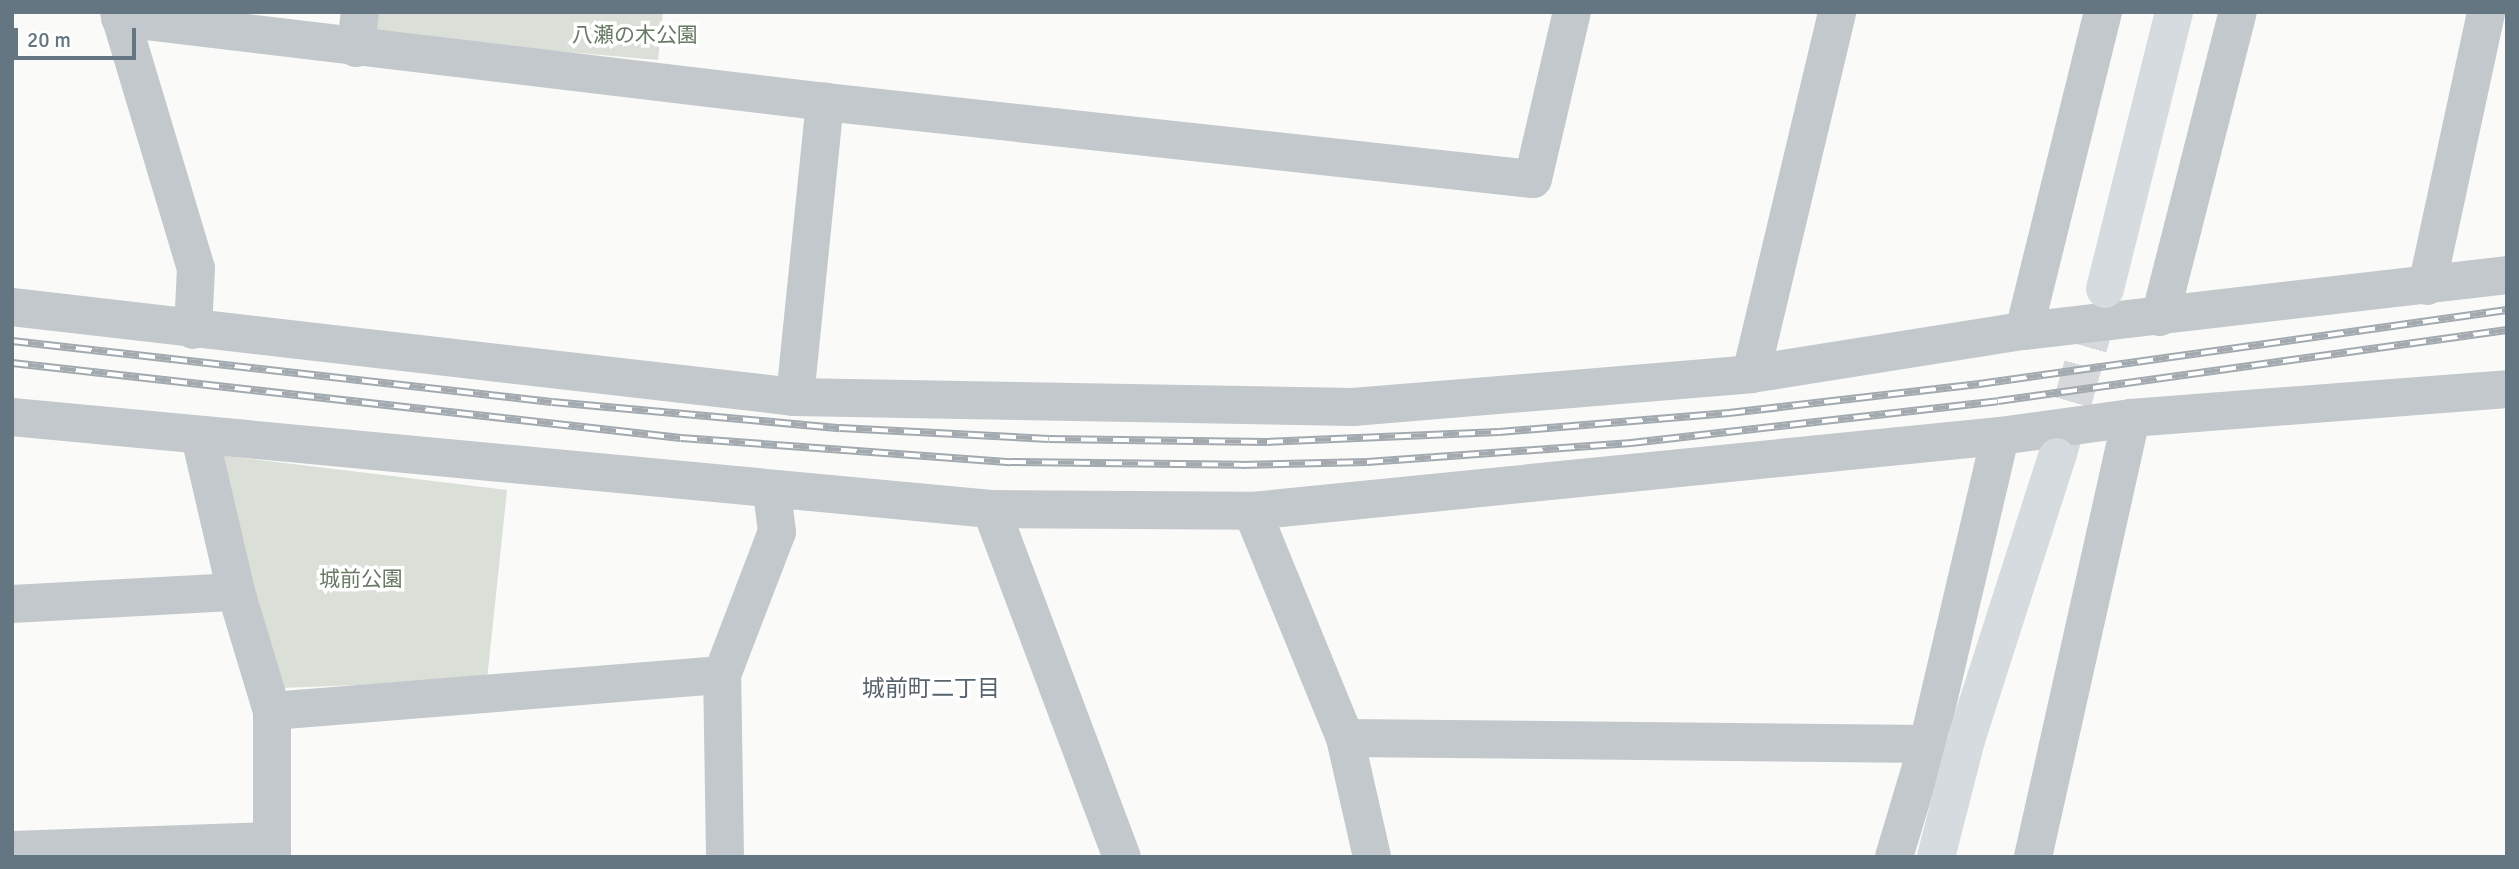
<!DOCTYPE html>
<meta charset="utf-8">
<style>
body{margin:0}
#map{position:relative;width:2519px;height:869px;overflow:hidden;background:#fafaf8;font-family:Signika,"Noto Sans JP",sans-serif}
div>[style]{position:absolute}
.green>*{inset:0;background:#dadfd7}
.secondary-tunnel>*{height:38px;margin-top:-19px;transform-origin:0;background:repeating-linear-gradient(90deg,#d5d9db 0 38px,transparent 0 57px)}
.street>*{height:38px;margin:-19px;padding:0 19px;transform-origin:19px;border-radius:19px;background:#c3c8cc}
.secondary>*{height:38px;margin:-19px;padding:0 19px;transform-origin:19px;border-radius:19px;background:#d6dbdf}
.rail>*{height:8px;margin-top:-4px;transform-origin:0;background:repeating-linear-gradient(90deg,#fff 0 16px,#a2aab0 0 32px);box-sizing:border-box;border-block:2px solid #a2aab0}
span{translate:-50% -50%;white-space:nowrap;text-align:center;line-height:1.15;-webkit-text-stroke:7px #fff;paint-order:stroke}
.park-label{font-size:21px;color:#687a64}
.neighbourhood-label{font-size:23px;color:#57646e}
.frame{position:absolute;inset:0;border:14px solid #657683;pointer-events:none}
.scale{position:absolute;left:14px;top:28px;width:122px;height:32px;box-sizing:border-box;border:4px solid #657683;border-top:0;padding-left:9px;font-size:21px;line-height:24px;white-space:nowrap;color:#657683;-webkit-text-stroke:5px #fff;paint-order:stroke}
</style>
<div id="map">
<div class="green">
<div style="clip-path:polygon(376px 12px,663px 12px,658px 60px,374px 35px)"></div>
<div style="clip-path:polygon(218px 455px,507px 490px,487px 680px,281px 688px)"></div>
</div>
<div class="secondary-tunnel">
<div style="left:2057px;top:457px;width:169px;rotate:-74.2deg"></div>
</div>
<div class="street">
<div style="left:119px;top:12px;width:267px;rotate:73.3deg"></div>
<div style="left:196px;top:268px;width:62px;rotate:92.8deg"></div>
<div style="left:120px;top:18px;width:710px;rotate:6.79deg"></div>
<div style="left:825px;top:102px;width:712px;rotate:6.21deg"></div>
<div style="left:1533px;top:179px;width:171px;rotate:-76.9deg"></div>
<div style="left:356px;top:48px;width:36px;rotate:-84deg"></div>
<div style="left:2427px;top:286px;width:280px;rotate:-77.8deg"></div>
<div style="left:12px;top:307px;width:788px;rotate:6.56deg"></div>
<div style="left:795px;top:397px;width:558px;rotate:1.03deg"></div>
<div style="left:1353px;top:407px;width:399px;rotate:-4.7deg"></div>
<div style="left:1751px;top:374px;width:276px;rotate:-9deg"></div>
<div style="left:2024px;top:331px;width:486px;rotate:-6.6deg"></div>
<div style="left:2160px;top:317px;width:315px;rotate:-75.7deg"></div>
<div style="left:2024px;top:331px;width:329px;rotate:-76.1deg"></div>
<div style="left:1751px;top:374px;width:372px;rotate:-76.6deg"></div>
<div style="left:795px;top:397px;width:297px;rotate:-84.2deg"></div>
<div style="left:12px;top:417px;width:983px;rotate:5.37deg"></div>
<div style="left:991px;top:509px;width:261px;rotate:0.4deg"></div>
<div style="left:1252px;top:511px;width:752px;rotate:-5.73deg"></div>
<div style="left:2000px;top:436px;width:132px;rotate:-7.8deg"></div>
<div style="left:2131px;top:418px;width:377px;rotate:-4.4deg"></div>
<div style="left:200px;top:437px;width:159px;rotate:76.9deg"></div>
<div style="left:236px;top:592px;width:124px;rotate:73.2deg"></div>
<div style="left:272px;top:711px;width:146px;rotate:90deg"></div>
<div style="left:991px;top:509px;width:372px;rotate:69.4deg"></div>
<div style="left:1252px;top:511px;width:245px;rotate:67.7deg"></div>
<div style="left:1345px;top:738px;width:122px;rotate:77.2deg"></div>
<div style="left:12px;top:604px;width:224px;rotate:-3.1deg"></div>
<div style="left:272px;top:711px;width:451px;rotate:-4.6deg"></div>
<div style="left:1345px;top:738px;width:583px;rotate:0.59deg"></div>
<div style="left:12px;top:850px;width:260px;rotate:-2deg"></div>
<div style="left:725px;top:857px;width:182px;rotate:-90.9deg"></div>
<div style="left:722px;top:675px;width:153px;rotate:-69deg"></div>
<div style="left:777px;top:532px;width:40px;rotate:-97.1deg"></div>
<div style="left:1894px;top:857px;width:118px;rotate:-73.3deg"></div>
<div style="left:1928px;top:744px;width:316px;rotate:-76.8deg"></div>
<div style="left:2033px;top:857px;width:450px;rotate:-77.4deg"></div>
</div>
<div class="secondary">
<div style="left:2105px;top:289px;width:285px;rotate:-76deg"></div>
<div style="left:1936px;top:857px;width:121px;rotate:-75.6deg"></div>
<div style="left:1966px;top:740px;width:297px;rotate:-72.2deg"></div>
</div>
<div class="rail">
<div style="left:12px;top:341px;width:543px;rotate:6.44deg"></div>
<div style="left:552px;top:402px;width:289px;rotate:5.2deg"></div>
<div style="left:840px;top:428px;width:209px;rotate:3deg"></div>
<div style="left:1049px;top:439px;width:218px;rotate:0.8deg"></div>
<div style="left:1267px;top:442px;width:232px;rotate:-2.5deg"></div>
<div style="left:1499px;top:432px;width:231px;rotate:-4.7deg"></div>
<div style="left:1729px;top:413px;width:252px;rotate:-6.6deg"></div>
<div style="left:1979px;top:384px;width:533px;rotate:-7.98deg"></div>
<div style="left:12px;top:363px;width:673px;rotate:6.4deg"></div>
<div style="left:681px;top:438px;width:330px;rotate:4.2deg"></div>
<div style="left:1010px;top:462px;width:231px;rotate:0.7deg"></div>
<div style="left:1241px;top:465px;width:126px;rotate:-1.4deg"></div>
<div style="left:1367px;top:462px;width:265px;rotate:-4.1deg"></div>
<div style="left:1631px;top:443px;width:369px;rotate:-6.5deg"></div>
<div style="left:1998px;top:401px;width:514px;rotate:-7.94deg"></div>
</div>
<div class="park-label">
<span style="left:635px;top:35px">八瀬の木公園</span>
<span style="left:361px;top:579px">城前公園</span>
</div>
<div class="neighbourhood-label">
<span style="left:931px;top:689px">城前町二丁目</span>
</div>
<div class="frame"></div>
<div class="scale">20 m</div>
</div>
